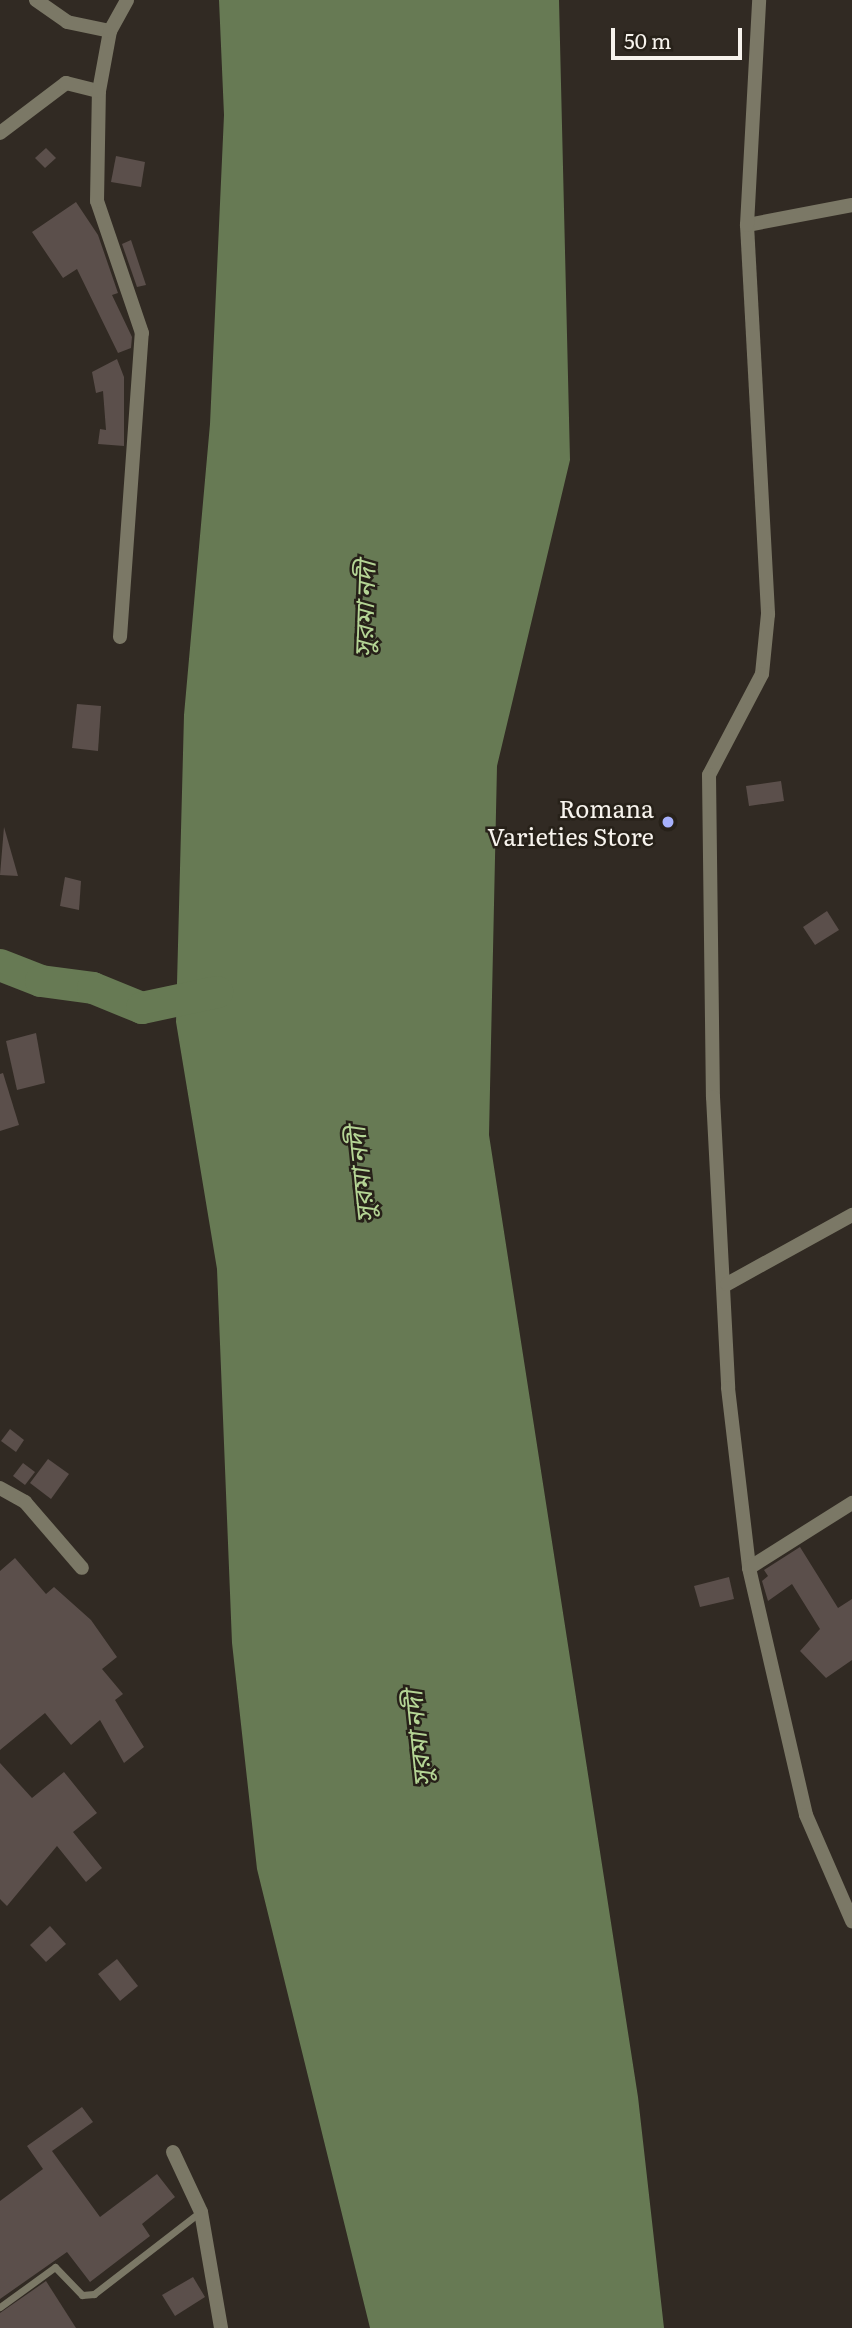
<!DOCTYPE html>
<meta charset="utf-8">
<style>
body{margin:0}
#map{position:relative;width:852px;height:2328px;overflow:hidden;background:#312a23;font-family:Literata,"Noto Sans Bengali",serif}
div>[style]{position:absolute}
.water>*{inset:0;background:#677a54}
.river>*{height:32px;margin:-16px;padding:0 16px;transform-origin:16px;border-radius:16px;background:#677a54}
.building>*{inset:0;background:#5b4f4b}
.service>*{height:7px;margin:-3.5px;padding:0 3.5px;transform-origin:3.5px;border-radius:3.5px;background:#7b7866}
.minor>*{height:14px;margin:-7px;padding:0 7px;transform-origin:7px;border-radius:7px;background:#7b7866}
.dots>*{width:19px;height:19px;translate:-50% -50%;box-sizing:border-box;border:4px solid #272119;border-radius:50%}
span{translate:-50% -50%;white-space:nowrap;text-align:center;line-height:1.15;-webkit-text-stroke:5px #272119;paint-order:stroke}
.poi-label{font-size:24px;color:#f7f3ed}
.right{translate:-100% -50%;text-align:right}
.water-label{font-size:26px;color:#b5d595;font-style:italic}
.scale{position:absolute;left:611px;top:28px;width:131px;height:32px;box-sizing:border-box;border:4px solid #f7f3ed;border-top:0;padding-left:9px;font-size:21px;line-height:24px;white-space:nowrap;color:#f7f3ed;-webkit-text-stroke:5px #272119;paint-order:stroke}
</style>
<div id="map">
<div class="water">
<div style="clip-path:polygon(219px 0,559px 0,570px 460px,497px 766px,489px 1135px,638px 2097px,664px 2328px,370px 2328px,257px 1869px,232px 1643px,217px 1269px,176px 1022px,184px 715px,210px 424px,224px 115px)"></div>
</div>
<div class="river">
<div style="left:0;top:965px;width:44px;rotate:21.3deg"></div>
<div style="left:41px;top:981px;width:52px;rotate:7.7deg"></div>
<div style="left:93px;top:988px;width:53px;rotate:22.2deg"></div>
<div style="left:142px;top:1008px;width:77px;rotate:-12deg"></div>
</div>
<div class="building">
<div style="clip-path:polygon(46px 148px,56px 158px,45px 168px,35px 158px)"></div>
<div style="clip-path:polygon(116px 156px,145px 162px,141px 187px,111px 182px)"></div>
<div style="clip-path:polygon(76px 202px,98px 235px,118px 293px,112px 295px,132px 337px,131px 348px,118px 353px,77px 269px,63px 278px,32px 232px)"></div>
<div style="clip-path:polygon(131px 240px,146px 285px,137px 287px,122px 244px)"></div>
<div style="clip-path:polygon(117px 359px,124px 377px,124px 446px,98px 444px,100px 429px,106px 430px,103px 391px,96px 393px,92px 372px)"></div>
<div style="clip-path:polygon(77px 704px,101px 706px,98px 751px,72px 748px)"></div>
<div style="clip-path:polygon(781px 781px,784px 801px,749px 806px,746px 786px)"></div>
<div style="clip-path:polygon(4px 827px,18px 876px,0 875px)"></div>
<div style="clip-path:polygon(65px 877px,81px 881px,79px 910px,60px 906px)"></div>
<div style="clip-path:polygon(827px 911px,839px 930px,815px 945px,803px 927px)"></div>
<div style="clip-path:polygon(36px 1033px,45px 1083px,17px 1090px,6px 1041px)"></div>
<div style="clip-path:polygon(3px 1073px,19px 1125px,0 1131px,0 1074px)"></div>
<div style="clip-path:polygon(10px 1429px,24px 1440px,16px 1452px,1px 1441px)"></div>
<div style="clip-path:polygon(48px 1459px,69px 1474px,51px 1499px,30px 1483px)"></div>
<div style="clip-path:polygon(23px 1463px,35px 1472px,25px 1485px,13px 1476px)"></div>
<div style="clip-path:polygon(800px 1547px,838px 1608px,852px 1599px,852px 1660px,826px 1678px,800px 1651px,820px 1629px,792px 1584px,768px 1601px,762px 1581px,768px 1576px,764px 1570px)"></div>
<div style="clip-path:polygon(15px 1558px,46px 1594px,54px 1587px,91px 1620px,117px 1657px,102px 1669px,123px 1694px,115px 1700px,144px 1747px,124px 1763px,100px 1720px,71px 1745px,45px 1713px,0 1750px,0 1571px)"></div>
<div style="clip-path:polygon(729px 1577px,734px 1599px,700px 1607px,694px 1586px)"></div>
<div style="clip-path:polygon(0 1763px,32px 1798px,64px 1772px,97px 1813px,73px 1832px,102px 1868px,86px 1882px,57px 1846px,7px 1906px,0 1899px)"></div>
<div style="clip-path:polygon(50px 1926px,66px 1944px,46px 1962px,30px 1945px)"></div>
<div style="clip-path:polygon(117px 1959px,138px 1986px,120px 2001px,98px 1974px)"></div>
<div style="clip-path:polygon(82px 2107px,93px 2122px,52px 2151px,100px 2217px,157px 2174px,175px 2197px,142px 2224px,150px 2236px,90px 2282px,67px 2252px,0 2299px,0 2201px,43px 2169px,27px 2146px)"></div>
<div style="clip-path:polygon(193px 2277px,205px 2297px,175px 2316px,162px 2295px)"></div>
<div style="clip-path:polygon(46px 2281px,76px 2328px,0 2328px,0 2313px)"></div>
</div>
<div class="service">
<div style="left:0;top:2307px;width:68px;rotate:-36deg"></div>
<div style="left:55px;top:2267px;width:39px;rotate:46deg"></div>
<div style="left:82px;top:2295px;width:12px;rotate:-5deg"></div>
<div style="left:94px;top:2294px;width:134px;rotate:-37.7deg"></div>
</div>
<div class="minor">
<div style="left:36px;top:0;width:38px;rotate:35deg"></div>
<div style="left:67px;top:22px;width:44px;rotate:11.8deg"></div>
<div style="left:0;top:133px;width:83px;rotate:-37.1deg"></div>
<div style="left:66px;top:83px;width:34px;rotate:14deg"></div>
<div style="left:852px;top:205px;width:107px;rotate:169.2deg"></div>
<div style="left:747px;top:225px;width:390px;rotate:86.9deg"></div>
<div style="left:768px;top:614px;width:60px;rotate:95.7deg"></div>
<div style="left:762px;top:674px;width:114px;rotate:117.7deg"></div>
<div style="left:709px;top:775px;width:322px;rotate:89.3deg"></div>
<div style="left:713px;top:1097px;width:291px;rotate:87deg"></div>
<div style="left:728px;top:1388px;width:181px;rotate:83.3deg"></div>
<div style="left:749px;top:1568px;width:253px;rotate:77deg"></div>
<div style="left:806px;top:1815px;width:116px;rotate:66.5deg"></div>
<div style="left:747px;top:225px;width:225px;rotate:-86.9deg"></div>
<div style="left:120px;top:637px;width:305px;rotate:-85.9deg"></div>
<div style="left:142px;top:333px;width:139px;rotate:-108.8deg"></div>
<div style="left:97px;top:201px;width:110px;rotate:-89deg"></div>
<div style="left:99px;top:91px;width:61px;rotate:-79.6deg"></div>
<div style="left:110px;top:31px;width:35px;rotate:-61deg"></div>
<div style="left:727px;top:1284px;width:143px;rotate:-28.9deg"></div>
<div style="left:0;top:1488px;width:29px;rotate:29deg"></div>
<div style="left:25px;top:1502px;width:87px;rotate:49.2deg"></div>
<div style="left:749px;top:1568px;width:122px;rotate:-32.3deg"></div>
<div style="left:173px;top:2152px;width:66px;rotate:65deg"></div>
<div style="left:201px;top:2212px;width:118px;rotate:80.2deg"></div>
</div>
<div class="dots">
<div style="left:668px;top:822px;background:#a7b1fc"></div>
</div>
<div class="poi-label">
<span class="right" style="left:654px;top:822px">Romana<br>Varieties Store</span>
</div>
<div class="water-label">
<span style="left:363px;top:609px;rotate:-88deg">সুরমা নদী</span>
<span style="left:359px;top:1175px;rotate:-96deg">সুরমা নদী</span>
<span style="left:416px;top:1739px;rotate:-96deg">সুরমা নদী</span>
</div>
<div class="scale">50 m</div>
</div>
